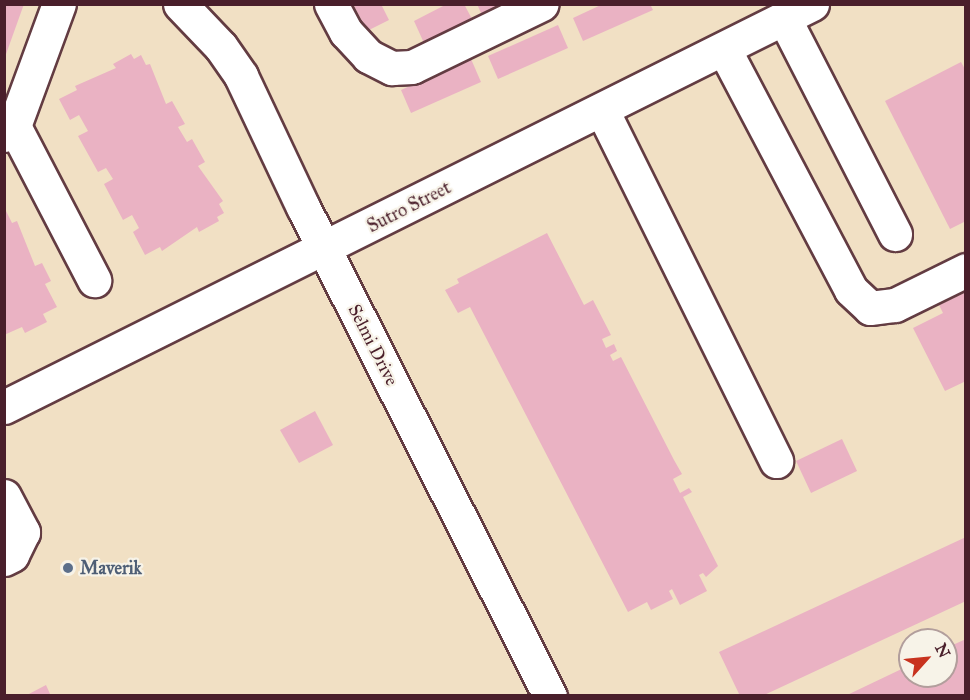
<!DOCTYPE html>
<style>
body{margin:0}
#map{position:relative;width:970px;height:700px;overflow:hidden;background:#f1e0c4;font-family:"IM FELL Great Primer",serif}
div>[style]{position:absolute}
.building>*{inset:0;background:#eab2c3}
.roads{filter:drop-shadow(2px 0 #633c42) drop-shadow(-2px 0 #633c42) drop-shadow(0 2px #633c42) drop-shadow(0 -2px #633c42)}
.minor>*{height:33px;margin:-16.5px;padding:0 16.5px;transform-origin:16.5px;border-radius:16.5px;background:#fff}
.dots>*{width:16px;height:16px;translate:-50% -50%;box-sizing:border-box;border:3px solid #f7f3e8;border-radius:50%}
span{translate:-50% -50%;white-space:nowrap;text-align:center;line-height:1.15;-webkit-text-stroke:4.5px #f7f3e8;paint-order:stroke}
.street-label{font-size:18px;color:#4a1f2b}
.service-label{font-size:18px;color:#4e5e75;font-weight:700}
.left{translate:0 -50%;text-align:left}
.frame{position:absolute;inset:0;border:6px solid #4a1f2b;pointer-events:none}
.north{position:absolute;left:898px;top:628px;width:60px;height:60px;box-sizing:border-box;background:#f7f3e8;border:2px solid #b29e9c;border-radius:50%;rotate:63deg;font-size:16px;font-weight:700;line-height:24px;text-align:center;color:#4a1f2b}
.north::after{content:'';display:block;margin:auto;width:21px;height:27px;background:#c8321e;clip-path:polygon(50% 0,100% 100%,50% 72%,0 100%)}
</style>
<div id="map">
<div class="building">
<div style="clip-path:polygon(4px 4px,24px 4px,5px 57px,4px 57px)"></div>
<div style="clip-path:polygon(353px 4px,381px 4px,389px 20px,367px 31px)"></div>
<div style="clip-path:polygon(447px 4px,464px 4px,472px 19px,424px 43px,414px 21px)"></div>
<div style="clip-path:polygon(477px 4px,514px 4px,484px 20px)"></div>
<div style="clip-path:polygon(603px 4px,650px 4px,653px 10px,583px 41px,573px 18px)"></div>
<div style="clip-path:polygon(558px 25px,568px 48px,498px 79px,488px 56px)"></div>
<div style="clip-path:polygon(131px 54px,134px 59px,141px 55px,146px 65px,150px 64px,166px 104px,172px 101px,185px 124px,178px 127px,187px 142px,192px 139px,205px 162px,198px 166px,223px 201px,219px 204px,224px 213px,217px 217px,219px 221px,199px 232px,197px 227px,162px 251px,160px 247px,145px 255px,133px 232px,139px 228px,132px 215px,123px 220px,104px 184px,113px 179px,106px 168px,98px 172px,78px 136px,88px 131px,79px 115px,70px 120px,59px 99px,77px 90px,75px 86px,116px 68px,113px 64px)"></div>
<div style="clip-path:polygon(471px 59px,481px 82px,411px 113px,401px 90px)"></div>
<div style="clip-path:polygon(961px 62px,966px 71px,966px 221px,950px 229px,885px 101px)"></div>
<div style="clip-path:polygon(4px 207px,12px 223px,17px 221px,35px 266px,42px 263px,51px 281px,45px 284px,57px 307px,43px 314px,47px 322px,25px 333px,22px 327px,4px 335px)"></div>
<div style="clip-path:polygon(547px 233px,584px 305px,593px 300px,611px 335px,602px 339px,606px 348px,614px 344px,617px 351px,610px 355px,613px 361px,621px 357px,674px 460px,682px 474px,673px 479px,680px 493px,689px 488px,692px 492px,683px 497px,718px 566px,706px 577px,703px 573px,699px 575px,707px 591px,680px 605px,672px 589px,669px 591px,673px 599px,651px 610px,647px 602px,628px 612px,470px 307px,458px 313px,445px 290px,459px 283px,457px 279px)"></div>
<div style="clip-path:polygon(966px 292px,966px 381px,945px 391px,913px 328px,943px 313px,939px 305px)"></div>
<div style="clip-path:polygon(315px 411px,333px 445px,299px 463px,280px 430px)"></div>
<div style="clip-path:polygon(842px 439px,857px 471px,811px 493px,796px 461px)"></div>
<div style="clip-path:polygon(966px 537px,966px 601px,762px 696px,740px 696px,719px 652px)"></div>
<div style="clip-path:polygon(966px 639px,966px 696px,845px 696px,910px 665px,910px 676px,946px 676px,946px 648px)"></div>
<div style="clip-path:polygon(46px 685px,51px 696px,25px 696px)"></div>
</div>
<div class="roads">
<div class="minor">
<div style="left:180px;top:4px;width:59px;rotate:46.4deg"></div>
<div style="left:221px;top:47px;width:35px;rotate:55deg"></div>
<div style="left:241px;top:76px;width:145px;rotate:64.7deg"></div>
<div style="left:303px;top:207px;width:548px;rotate:63.2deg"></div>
<div style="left:331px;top:4px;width:32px;rotate:62deg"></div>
<div style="left:346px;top:32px;width:33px;rotate:47deg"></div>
<div style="left:368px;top:56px;width:27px;rotate:27deg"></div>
<div style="left:392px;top:68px;width:20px;rotate:-3deg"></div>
<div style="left:412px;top:67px;width:144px;rotate:-25.9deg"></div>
<div style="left:784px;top:18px;width:243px;rotate:62.8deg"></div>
<div style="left:724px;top:49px;width:272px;rotate:62.2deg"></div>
<div style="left:851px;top:290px;width:26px;rotate:43deg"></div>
<div style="left:870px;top:308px;width:25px;rotate:-7deg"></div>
<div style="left:895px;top:305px;width:79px;rotate:-26.2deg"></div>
<div style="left:602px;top:110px;width:392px;rotate:63.6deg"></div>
<div style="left:14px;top:126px;width:174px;rotate:62.5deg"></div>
<div style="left:4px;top:135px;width:13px;rotate:-42deg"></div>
<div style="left:14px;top:126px;width:130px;rotate:-69.8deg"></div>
<div style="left:4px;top:407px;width:903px;rotate:-26.51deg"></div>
<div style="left:4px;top:496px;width:41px;rotate:62.2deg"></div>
<div style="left:23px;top:532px;width:25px;rotate:116deg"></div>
<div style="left:12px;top:555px;width:9px;rotate:153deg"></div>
</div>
</div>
<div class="dots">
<div style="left:68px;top:568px;background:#5c6f8a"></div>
</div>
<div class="street-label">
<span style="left:409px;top:207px;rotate:-27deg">Sutro Street</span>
<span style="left:373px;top:345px;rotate:63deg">Selmi Drive</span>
</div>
<div class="service-label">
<span class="left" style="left:80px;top:568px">Maverik</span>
</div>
<div class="frame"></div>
<div class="north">N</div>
</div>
